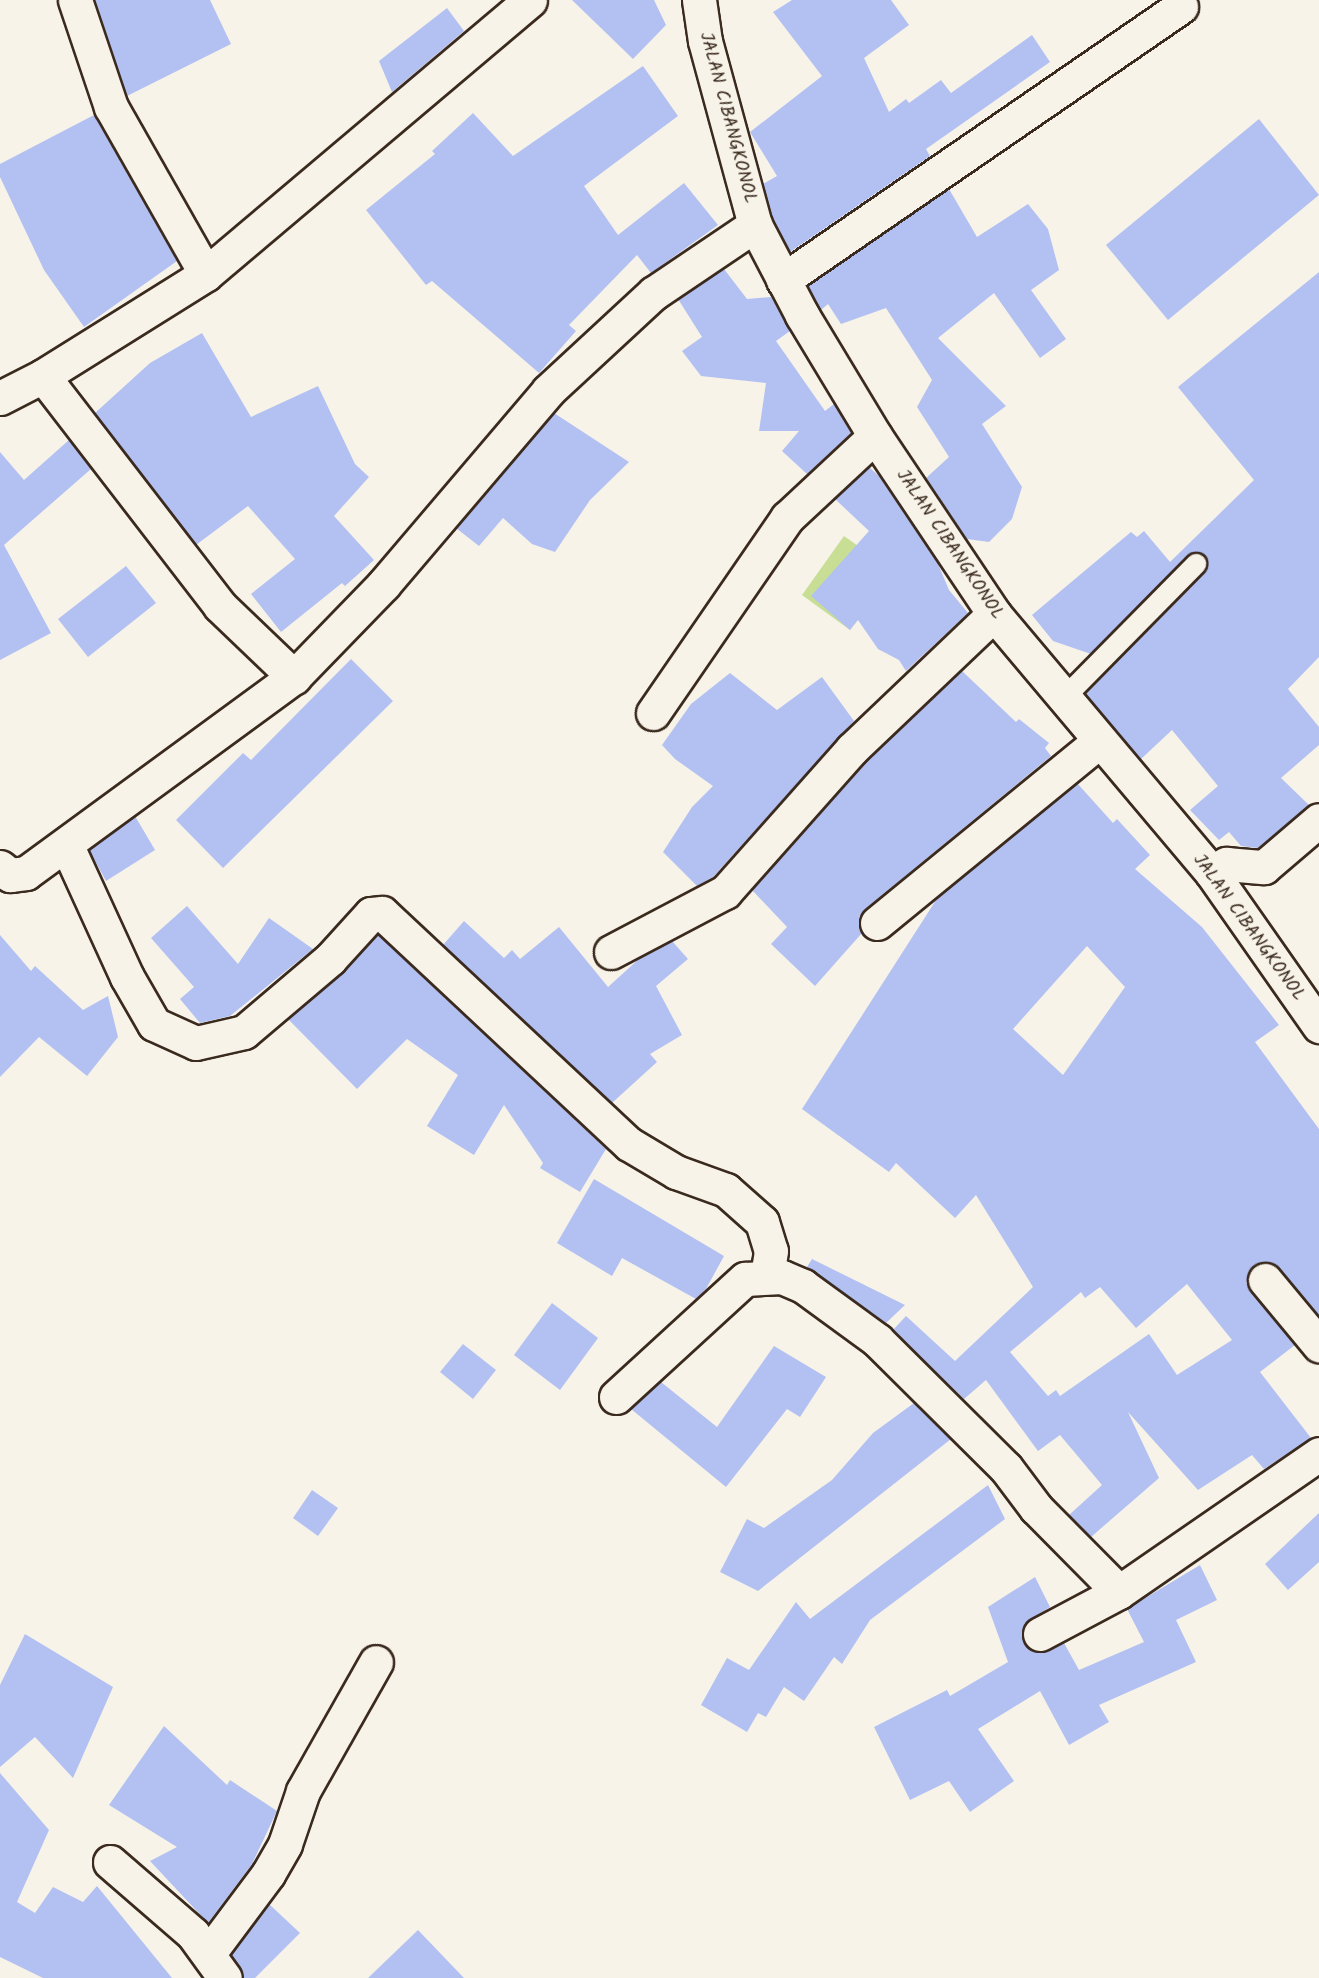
<!DOCTYPE html>
<style>
body{margin:0}
#map{position:relative;width:1319px;height:1978px;overflow:hidden;background:#f7f3e8;font-family:Kalam,sans-serif}
div>[style]{position:absolute}
.green>*{inset:0;background:#c7de94}
.building>*{inset:0;background:#b3c1f2}
.roads{filter:drop-shadow(2px 0 #3b2a1e) drop-shadow(-2px 0 #3b2a1e) drop-shadow(0 2px #3b2a1e) drop-shadow(0 -2px #3b2a1e)}
.service>*{height:20px;margin:-10px;padding:0 10px;transform-origin:10px;border-radius:10px;background:#f7f3e8}
.minor>*{height:33px;margin:-16.5px;padding:0 16.5px;transform-origin:16.5px;border-radius:16.5px;background:#f7f3e8}
span{translate:-50% -50%;white-space:nowrap;text-align:center;line-height:1.15;-webkit-text-stroke:6px #f7f3e8;paint-order:stroke}
.street-label{font-size:18px;color:#3b2a1e}
</style>
<div id="map">
<div class="green">
<div style="clip-path:polygon(844px 536px,892px 570px,850px 630px,802px 595px)"></div>
</div>
<div class="building">
<div style="clip-path:polygon(95px 0,210px 0,231px 44px,127px 96px)"></div>
<div style="clip-path:polygon(572px 0,654px 0,666px 25px,633px 59px)"></div>
<div style="clip-path:polygon(792px 0,891px 0,909px 25px,864px 58px,889px 112px,906px 99px,909px 103px,941px 80px,951px 93px,1032px 35px,1050px 62px,926px 149px,930px 156px,790px 252px,773px 218px,763px 184px,777px 176px,750px 132px,822px 76px,773px 12px)"></div>
<div style="clip-path:polygon(447px 8px,464px 31px,392px 92px,379px 61px)"></div>
<div style="clip-path:polygon(643px 66px,678px 116px,584px 186px,618px 235px,684px 183px,718px 225px,651px 273px,637px 255px,569px 325px,576px 331px,539px 373px,432px 281px,426px 285px,366px 210px,435px 154px,432px 151px,473px 113px,513px 156px)"></div>
<div style="clip-path:polygon(94px 115px,177px 261px,84px 327px,44px 270px,0 177px,0 164px)"></div>
<div style="clip-path:polygon(1259px 119px,1319px 195px,1168px 320px,1106px 245px)"></div>
<div style="clip-path:polygon(949px 189px,977px 237px,1028px 204px,1048px 229px,1059px 270px,1031px 290px,1066px 339px,1040px 358px,994px 293px,938px 338px,1006px 406px,982px 424px,1022px 487px,1012px 519px,989px 542px,967px 539px,926px 478px,949px 457px,917px 407px,932px 380px,886px 308px,841px 324px,828px 304px,821px 310px,808px 286px)"></div>
<div style="clip-path:polygon(724px 269px,747px 299px,771px 297px,790px 331px,776px 341px,825px 411px,834px 404px,851px 433px,807px 474px,782px 451px,799px 431px,759px 431px,766px 383px,701px 376px,682px 351px,702px 337px,678px 299px)"></div>
<div style="clip-path:polygon(1319px 272px,1319px 657px,1288px 689px,1319px 727px,1319px 745px,1281px 778px,1309px 805px,1258px 848px,1241px 846px,1229px 832px,1219px 840px,1190px 810px,1218px 786px,1172px 730px,1141px 759px,1085px 693px,1205px 572px,1208px 566px,1205px 556px,1198px 552px,1187px 556px,1091px 654px,1053px 641px,1032px 615px,1131px 532px,1137px 537px,1144px 531px,1170px 562px,1254px 480px,1178px 387px)"></div>
<div style="clip-path:polygon(202px 333px,251px 417px,318px 386px,355px 464px,369px 477px,334px 516px,374px 560px,345px 586px,342px 583px,281px 632px,251px 594px,295px 559px,248px 506px,196px 545px,95px 413px,150px 363px)"></div>
<div style="clip-path:polygon(554px 413px,629px 462px,590px 500px,555px 552px,532px 544px,503px 518px,479px 546px,456px 528px)"></div>
<div style="clip-path:polygon(69px 440px,91px 469px,4px 545px,51px 633px,0 660px,0 452px,24px 480px)"></div>
<div style="clip-path:polygon(869px 467px,879px 476px,938px 564px,949px 590px,968px 613px,906px 671px,899px 660px,878px 649px,858px 620px,850px 630px,811px 596px,869px 531px,835px 499px)"></div>
<div style="clip-path:polygon(126px 566px,156px 603px,88px 657px,58px 619px)"></div>
<div style="clip-path:polygon(351px 659px,393px 701px,223px 868px,176px 820px,243px 753px,251px 760px)"></div>
<div style="clip-path:polygon(962px 671px,1016px 722px,1019px 719px,1049px 743px,1045px 748px,1051px 756px,865px 909px,859px 917px,862px 933px,815px 986px,771px 944px,787px 927px,752px 890px,866px 762px)"></div>
<div style="clip-path:polygon(730px 673px,777px 710px,822px 677px,854px 721px,713px 877px,697px 886px,663px 852px,692px 807px,713px 786px,675px 759px,662px 745px,691px 704px)"></div>
<div style="clip-path:polygon(evenodd,1077px 783px,1113px 823px,1117px 819px,1150px 855px,1135px 869px,1202px 927px,1279px 1025px,1255px 1042px,1319px 1129px,1319px 1316px,1272px 1263px,1254px 1265px,1246px 1283px,1295px 1345px,1260px 1372px,1311px 1438px,1264px 1469px,1252px 1455px,1198px 1490px,1128px 1412px,1159px 1478px,1091px 1537px,1069px 1515px,1102px 1485px,1060px 1435px,1038px 1451px,986px 1380px,964px 1399px,893px 1330px,906px 1316px,955px 1361px,1033px 1287px,976px 1195px,955px 1218px,896px 1163px,889px 1172px,802px 1109px,938px 897px,1077px 783px,1087px 946px,1125px 987px,1063px 1075px,1013px 1029px,1087px 946px,1077px 783px,1187px 1284px,1232px 1340px,1177px 1375px,1149px 1334px,1060px 1396px,1056px 1390px,1048px 1396px,1010px 1352px,1081px 1292px,1085px 1298px,1100px 1287px,1136px 1328px,1187px 1284px)"></div>
<div style="clip-path:polygon(135px 816px,155px 850px,106px 881px,89px 850px)"></div>
<div style="clip-path:polygon(187px 906px,238px 964px,269px 918px,313px 949px,230px 1016px,200px 1023px,180px 999px,194px 987px,151px 938px)"></div>
<div style="clip-path:polygon(464px 921px,504px 958px,512px 950px,520px 959px,559px 927px,608px 987px,640px 958px,672px 941px,688px 959px,656px 986px,682px 1035px,650px 1054px,657px 1062px,612px 1103px,443px 945px)"></div>
<div style="clip-path:polygon(0 935px,31px 971px,35px 966px,83px 1010px,108px 996px,118px 1037px,87px 1076px,39px 1037px,0 1077px)"></div>
<div style="clip-path:polygon(378px 935px,606px 1149px,580px 1192px,540px 1168px,543px 1163px,504px 1105px,474px 1155px,427px 1126px,458px 1075px,407px 1039px,357px 1089px,288px 1019px,342px 973px)"></div>
<div style="clip-path:polygon(594px 1179px,724px 1256px,706px 1289px,696px 1299px,622px 1258px,612px 1276px,557px 1243px)"></div>
<div style="clip-path:polygon(812px 1259px,905px 1305px,886px 1323px,807px 1267px)"></div>
<div style="clip-path:polygon(552px 1303px,598px 1338px,560px 1390px,514px 1355px)"></div>
<div style="clip-path:polygon(463px 1344px,496px 1370px,473px 1399px,440px 1372px)"></div>
<div style="clip-path:polygon(774px 1346px,826px 1377px,800px 1417px,787px 1409px,726px 1487px,631px 1409px,661px 1382px,717px 1427px)"></div>
<div style="clip-path:polygon(914px 1403px,951px 1439px,758px 1591px,720px 1572px,747px 1519px,764px 1528px,832px 1480px,873px 1433px)"></div>
<div style="clip-path:polygon(988px 1485px,1005px 1519px,870px 1620px,842px 1664px,834px 1657px,804px 1701px,784px 1687px,766px 1717px,758px 1713px,747px 1732px,701px 1705px,727px 1658px,749px 1670px,796px 1602px,810px 1619px)"></div>
<div style="clip-path:polygon(312px 1490px,338px 1508px,318px 1536px,293px 1518px)"></div>
<div style="clip-path:polygon(1319px 1513px,1319px 1562px,1288px 1590px,1265px 1564px)"></div>
<div style="clip-path:polygon(1200px 1565px,1217px 1600px,1176px 1620px,1196px 1662px,1099px 1705px,1109px 1722px,1069px 1745px,1040px 1691px,978px 1729px,1014px 1781px,970px 1812px,949px 1781px,910px 1800px,874px 1727px,947px 1690px,950px 1696px,1008px 1662px,988px 1607px,1035px 1577px,1050px 1607px,1024px 1624px,1023px 1642px,1040px 1653px,1064px 1643px,1079px 1670px,1144px 1642px,1127px 1609px)"></div>
<div style="clip-path:polygon(25px 1634px,113px 1687px,73px 1778px,35px 1737px,0 1767px,0 1685px)"></div>
<div style="clip-path:polygon(164px 1726px,227px 1785px,230px 1780px,277px 1811px,252px 1864px,208px 1923px,150px 1861px,177px 1847px,109px 1805px)"></div>
<div style="clip-path:polygon(0 1773px,49px 1830px,17px 1902px,35px 1913px,53px 1887px,83px 1902px,97px 1886px,172px 1978px,43px 1978px,0 1957px)"></div>
<div style="clip-path:polygon(269px 1904px,300px 1933px,255px 1978px,243px 1978px,231px 1955px)"></div>
<div style="clip-path:polygon(418px 1930px,464px 1978px,368px 1978px)"></div>
</div>
<div class="roads">
<div class="service">
<div style="left:1065px;top:697px;width:187px;rotate:-45.4deg"></div>
</div>
<div class="minor">
<div style="left:75px;top:0;width:113px;rotate:71.4deg"></div>
<div style="left:111px;top:107px;width:192px;rotate:60.4deg"></div>
<div style="left:699px;top:0;width:41px;rotate:81.7deg"></div>
<div style="left:705px;top:41px;width:191px;rotate:74.8deg"></div>
<div style="left:755px;top:225px;width:102px;rotate:62.4deg"></div>
<div style="left:802px;top:315px;width:141px;rotate:58.9deg"></div>
<div style="left:875px;top:436px;width:214px;rotate:56.2deg"></div>
<div style="left:994px;top:614px;width:339px;rotate:49.9deg"></div>
<div style="left:1212px;top:873px;width:187px;rotate:55deg"></div>
<div style="left:783px;top:280px;width:483px;rotate:-34.5deg"></div>
<div style="left:43px;top:376px;width:290px;rotate:52.4deg"></div>
<div style="left:220px;top:606px;width:103px;rotate:43.8deg"></div>
<div style="left:0;top:398px;width:48px;rotate:-27.1deg"></div>
<div style="left:43px;top:376px;width:192px;rotate:-32deg"></div>
<div style="left:206px;top:274px;width:424px;rotate:-40.2deg"></div>
<div style="left:653px;top:713px;width:237px;rotate:-55.5deg"></div>
<div style="left:787px;top:518px;width:120px;rotate:-43deg"></div>
<div style="left:67px;top:846px;width:144px;rotate:65.4deg"></div>
<div style="left:127px;top:977px;width:54px;rotate:60.1deg"></div>
<div style="left:154px;top:1024px;width:46px;rotate:24.3deg"></div>
<div style="left:196px;top:1043px;width:49px;rotate:-12.9deg"></div>
<div style="left:244px;top:1032px;width:113px;rotate:-40.3deg"></div>
<div style="left:330px;top:959px;width:61px;rotate:-47.7deg"></div>
<div style="left:371px;top:914px;width:11px;rotate:-5deg"></div>
<div style="left:382px;top:913px;width:338px;rotate:43.1deg"></div>
<div style="left:629px;top:1144px;width:55px;rotate:30.8deg"></div>
<div style="left:676px;top:1172px;width:53px;rotate:19.8deg"></div>
<div style="left:726px;top:1190px;width:48px;rotate:41.6deg"></div>
<div style="left:762px;top:1222px;width:30px;rotate:73deg"></div>
<div style="left:771px;top:1251px;width:25px;rotate:99deg"></div>
<div style="left:0;top:867px;width:13px;rotate:39deg"></div>
<div style="left:10px;top:875px;width:16px;rotate:-7deg"></div>
<div style="left:26px;top:873px;width:332px;rotate:-36.2deg"></div>
<div style="left:294px;top:677px;width:129px;rotate:-45.9deg"></div>
<div style="left:384px;top:584px;width:253px;rotate:-49.6deg"></div>
<div style="left:548px;top:391px;width:144px;rotate:-42.8deg"></div>
<div style="left:654px;top:293px;width:122px;rotate:-34deg"></div>
<div style="left:1212px;top:873px;width:17px;rotate:-33deg"></div>
<div style="left:1226px;top:864px;width:38px;rotate:5deg"></div>
<div style="left:1264px;top:867px;width:72px;rotate:-40.5deg"></div>
<div style="left:877px;top:923px;width:287px;rotate:-39.3deg"></div>
<div style="left:611px;top:952px;width:129px;rotate:-27.8deg"></div>
<div style="left:725px;top:892px;width:191px;rotate:-48.4deg"></div>
<div style="left:852px;top:749px;width:196px;rotate:-43.6deg"></div>
<div style="left:1265px;top:1280px;width:85px;rotate:50.3deg"></div>
<div style="left:616px;top:1397px;width:175px;rotate:-42.5deg"></div>
<div style="left:745px;top:1279px;width:37px;rotate:-3deg"></div>
<div style="left:782px;top:1277px;width:23px;rotate:23deg"></div>
<div style="left:803px;top:1286px;width:92px;rotate:36.1deg"></div>
<div style="left:877px;top:1340px;width:182px;rotate:44.8deg"></div>
<div style="left:1006px;top:1468px;width:50px;rotate:53.1deg"></div>
<div style="left:1036px;top:1508px;width:118px;rotate:45.3deg"></div>
<div style="left:1040px;top:1634px;width:89px;rotate:-28deg"></div>
<div style="left:1119px;top:1592px;width:243px;rotate:-34.6deg"></div>
<div style="left:110px;top:1862px;width:110px;rotate:40.9deg"></div>
<div style="left:193px;top:1934px;width:54px;rotate:54deg"></div>
<div style="left:209px;top:1953px;width:99px;rotate:-53.2deg"></div>
<div style="left:268px;top:1874px;width:34px;rotate:-60deg"></div>
<div style="left:285px;top:1844px;width:56px;rotate:-71.2deg"></div>
<div style="left:303px;top:1791px;width:148px;rotate:-60.5deg"></div>
</div>
</div>
<div class="street-label">
<span style="left:727px;top:118px;rotate:75deg">JALAN CIBANGKONOL</span>
<span style="left:949px;top:545px;rotate:56deg">JALAN CIBANGKONOL</span>
<span style="left:1248px;top:928px;rotate:54deg">JALAN CIBANGKONOL</span>
</div>
</div>
